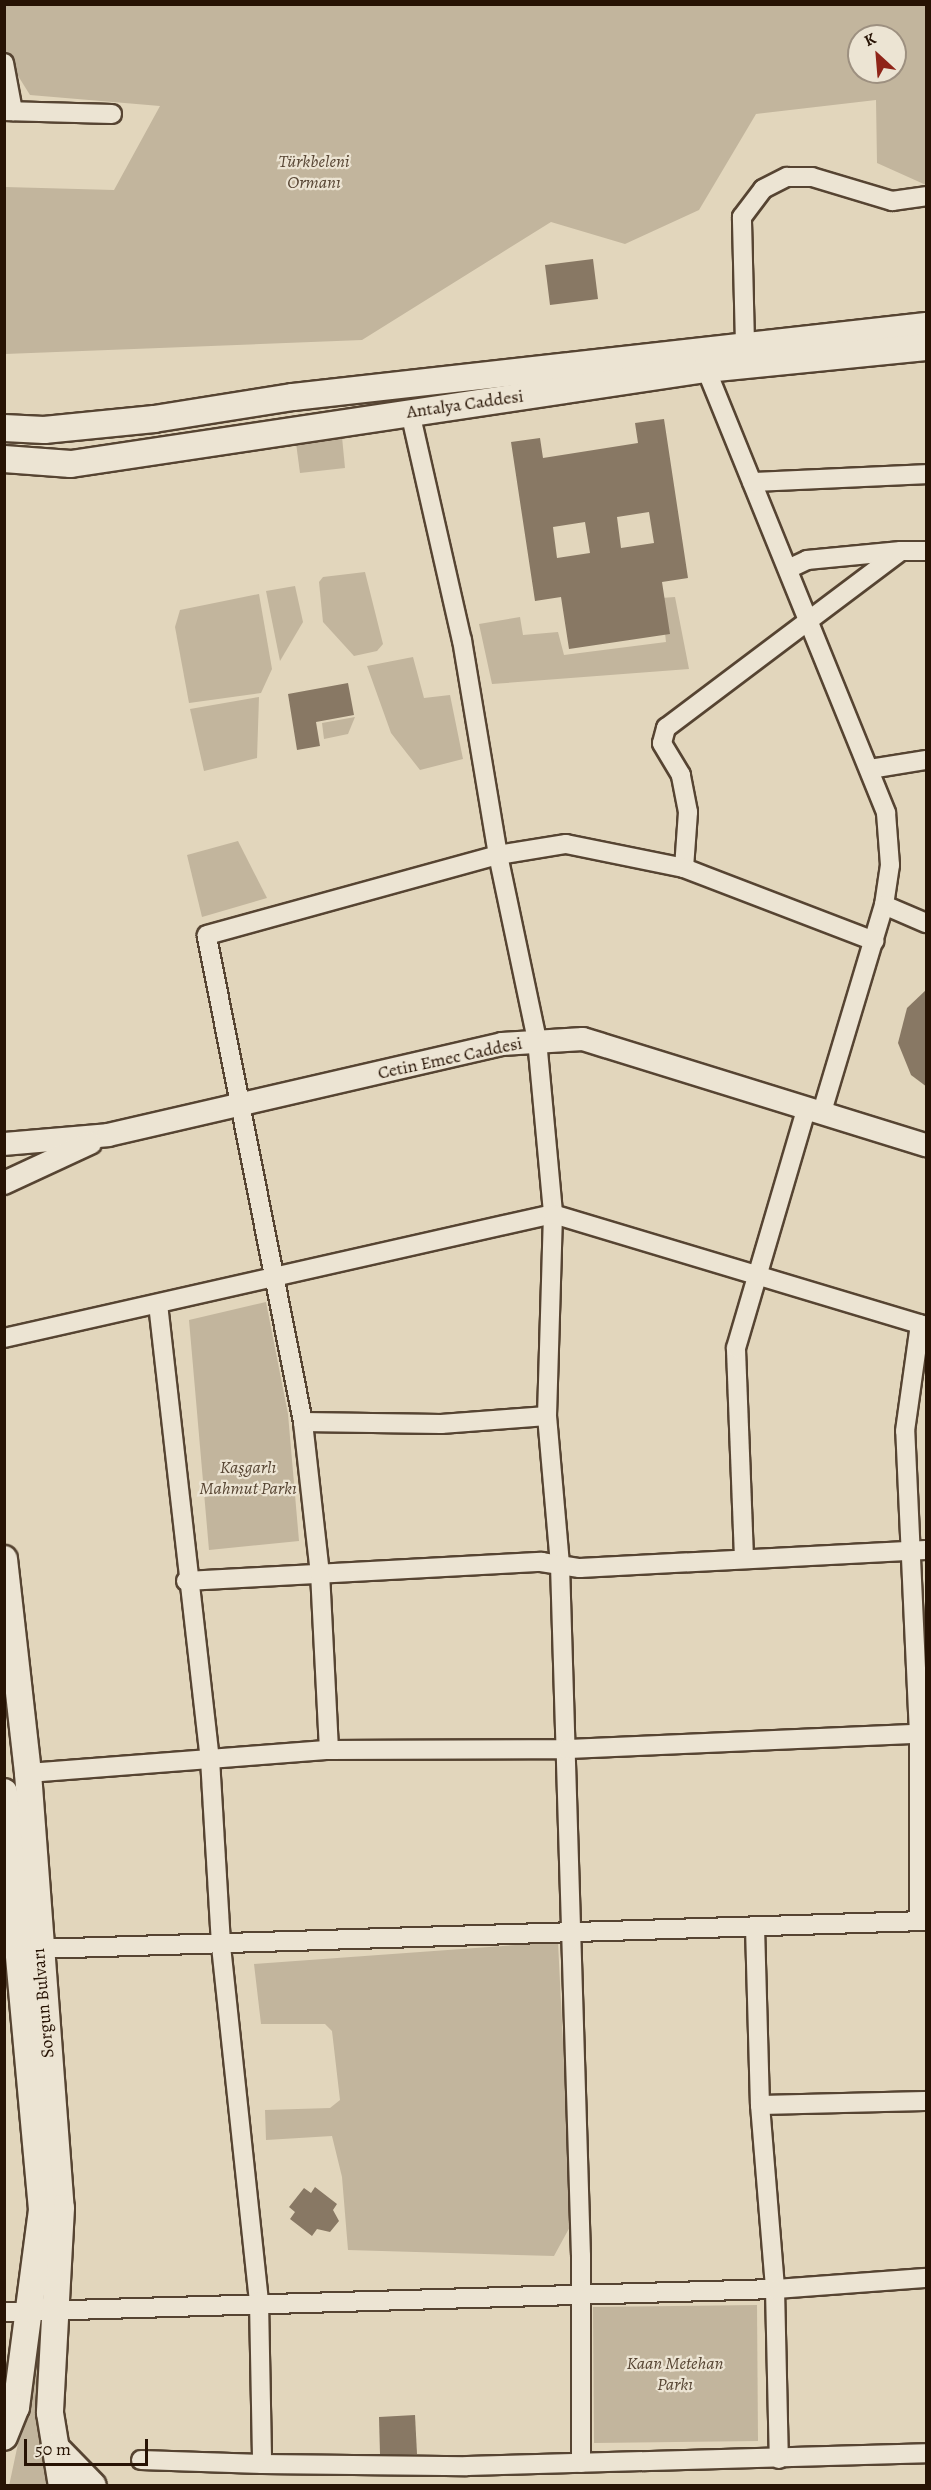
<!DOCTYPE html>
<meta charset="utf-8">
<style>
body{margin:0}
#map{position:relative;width:931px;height:2490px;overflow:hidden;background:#e2d6bc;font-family:Alegreya,serif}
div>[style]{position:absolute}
.green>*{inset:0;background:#c2b59d}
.building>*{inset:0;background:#887864}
.roads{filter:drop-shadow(2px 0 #564432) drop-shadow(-2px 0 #564432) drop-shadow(0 2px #564432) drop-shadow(0 -2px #564432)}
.minor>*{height:18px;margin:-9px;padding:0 9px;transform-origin:9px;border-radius:9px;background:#ece4d3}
.tertiary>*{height:22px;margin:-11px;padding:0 11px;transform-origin:11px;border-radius:11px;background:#ece4d3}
.secondary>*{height:26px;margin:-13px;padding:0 13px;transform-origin:13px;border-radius:13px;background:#ece4d3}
span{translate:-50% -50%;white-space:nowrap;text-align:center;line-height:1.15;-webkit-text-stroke:4.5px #ece4d3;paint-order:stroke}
.park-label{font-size:18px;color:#564432;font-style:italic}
.street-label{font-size:18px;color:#271304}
.frame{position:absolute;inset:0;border:6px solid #271304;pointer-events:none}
.north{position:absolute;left:847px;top:24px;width:60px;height:60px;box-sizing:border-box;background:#ece4d3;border:2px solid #9d9080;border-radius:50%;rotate:334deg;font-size:16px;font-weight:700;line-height:24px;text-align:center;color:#271304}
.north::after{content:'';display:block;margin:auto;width:21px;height:27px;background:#8f2418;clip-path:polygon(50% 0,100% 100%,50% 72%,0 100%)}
.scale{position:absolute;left:24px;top:2439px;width:124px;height:27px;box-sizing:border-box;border:3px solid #271304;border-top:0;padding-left:8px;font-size:18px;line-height:21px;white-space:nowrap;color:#271304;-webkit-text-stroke:4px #ece4d3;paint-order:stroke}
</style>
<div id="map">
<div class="green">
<div style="clip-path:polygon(evenodd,5px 5px,926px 5px,926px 185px,877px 163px,876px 100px,756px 114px,699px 210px,625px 244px,551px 222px,362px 340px,5px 354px,5px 187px,114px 190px,160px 106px,30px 95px,5px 55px,5px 5px,859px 36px,895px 36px,895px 72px,859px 72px,859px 36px)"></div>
<div style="clip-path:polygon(342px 437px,345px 468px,300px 473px,296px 443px)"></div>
<div style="clip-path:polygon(365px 572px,383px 644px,377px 651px,354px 656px,323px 622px,319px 582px,323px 577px)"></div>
<div style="clip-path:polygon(295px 586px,303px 622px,280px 661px,266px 591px)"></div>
<div style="clip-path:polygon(259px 594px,272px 669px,261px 693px,189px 703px,175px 627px,180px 610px)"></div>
<div style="clip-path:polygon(675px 597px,689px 669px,492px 684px,479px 624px,520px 617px,523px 635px,558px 632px,564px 655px,666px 642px,661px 598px)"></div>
<div style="clip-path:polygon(413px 657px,424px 698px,450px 695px,463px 759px,420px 770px,391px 733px,367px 666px)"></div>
<div style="clip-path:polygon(259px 697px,257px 758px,204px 771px,190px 709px)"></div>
<div style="clip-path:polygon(355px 717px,348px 734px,324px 739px,322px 723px)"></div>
<div style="clip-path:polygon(238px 841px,267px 898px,202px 917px,187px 855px)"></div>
<div style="clip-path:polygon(266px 1302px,288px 1414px,299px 1541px,209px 1550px,189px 1320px)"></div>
<div style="clip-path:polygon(558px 1942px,572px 2223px,554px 2256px,348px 2250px,342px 2177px,332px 2136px,266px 2140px,265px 2110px,330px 2108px,340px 2100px,332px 2031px,325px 2024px,261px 2024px,254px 1964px)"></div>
<div style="clip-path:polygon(757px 2305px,758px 2441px,594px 2443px,593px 2307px)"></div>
<div style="clip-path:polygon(43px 2310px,57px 2485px,9px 2486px,23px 2420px)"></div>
</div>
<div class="building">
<div style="clip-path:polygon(593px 259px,598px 299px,550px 305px,545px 265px)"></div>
<div style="clip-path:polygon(evenodd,664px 419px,688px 578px,662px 582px,670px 634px,569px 649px,561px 597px,535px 601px,511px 442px,540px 438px,543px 458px,638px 443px,635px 423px,664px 419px,649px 512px,654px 543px,621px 548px,617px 517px,649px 512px,664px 419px,585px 522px,590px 553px,557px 558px,553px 527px,585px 522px)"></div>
<div style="clip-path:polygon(348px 683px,354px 715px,316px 722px,320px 746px,297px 750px,288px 694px)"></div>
<div style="clip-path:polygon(927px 989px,927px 1087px,911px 1075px,898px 1043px,907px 1008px)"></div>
<div style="clip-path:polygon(315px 2187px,337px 2204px,333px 2210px,339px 2221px,330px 2232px,317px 2229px,312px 2236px,290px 2219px,295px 2212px,289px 2207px,304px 2188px,311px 2193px)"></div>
<div style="clip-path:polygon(415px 2415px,417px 2454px,380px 2454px,379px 2417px)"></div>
</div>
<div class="roads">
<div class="minor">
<div style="left:4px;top:63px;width:49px;rotate:79.4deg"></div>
<div style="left:4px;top:111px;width:108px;rotate:1.6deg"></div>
<div style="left:745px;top:344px;width:127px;rotate:-91.4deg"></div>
<div style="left:742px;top:217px;width:35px;rotate:-53deg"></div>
<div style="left:763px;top:189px;width:27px;rotate:-27deg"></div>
<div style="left:787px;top:177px;width:25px"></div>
<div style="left:812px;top:177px;width:84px;rotate:16.7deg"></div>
<div style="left:892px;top:201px;width:34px;rotate:-8deg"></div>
<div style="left:706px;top:369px;width:479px;rotate:67.9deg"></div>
<div style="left:886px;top:813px;width:52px;rotate:85.6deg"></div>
<div style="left:890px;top:865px;width:40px;rotate:98.5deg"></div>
<div style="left:884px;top:905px;width:216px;rotate:106.7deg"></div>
<div style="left:410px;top:412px;width:234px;rotate:77.2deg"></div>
<div style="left:462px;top:640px;width:218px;rotate:80.5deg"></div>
<div style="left:498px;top:855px;width:189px;rotate:78.1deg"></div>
<div style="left:537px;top:1040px;width:175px;rotate:84.7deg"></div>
<div style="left:553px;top:1214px;width:202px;rotate:91.7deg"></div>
<div style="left:547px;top:1416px;width:150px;rotate:85deg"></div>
<div style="left:560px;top:1565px;width:691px;rotate:88.26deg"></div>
<div style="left:581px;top:2256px;width:207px;rotate:90deg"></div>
<div style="left:752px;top:482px;width:174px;rotate:-2.6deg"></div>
<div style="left:788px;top:569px;width:21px;rotate:-25deg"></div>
<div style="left:807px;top:560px;width:94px;rotate:-5.5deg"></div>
<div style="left:870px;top:769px;width:57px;rotate:-9.1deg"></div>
<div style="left:684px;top:868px;width:56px;rotate:-85.9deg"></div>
<div style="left:688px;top:812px;width:38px;rotate:-101deg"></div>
<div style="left:681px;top:775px;width:37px;rotate:-121deg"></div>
<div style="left:662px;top:743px;width:16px;rotate:-75deg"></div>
<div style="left:666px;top:728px;width:294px;rotate:-37deg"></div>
<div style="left:901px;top:551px;width:25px"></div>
<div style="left:884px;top:905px;width:46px;rotate:23.2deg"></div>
<div style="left:158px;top:1304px;width:458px;rotate:83.5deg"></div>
<div style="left:210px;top:1759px;width:187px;rotate:86.6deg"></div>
<div style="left:221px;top:1946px;width:357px;rotate:83.9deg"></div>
<div style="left:259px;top:2301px;width:163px;rotate:88.9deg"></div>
<div style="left:262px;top:2464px;width:205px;rotate:0.6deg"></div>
<div style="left:467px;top:2466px;width:459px;rotate:-1.6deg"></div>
<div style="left:4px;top:1338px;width:563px;rotate:-12.73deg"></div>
<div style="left:553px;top:1214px;width:389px;rotate:16.7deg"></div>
<div style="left:303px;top:1422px;width:138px;rotate:0.8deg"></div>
<div style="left:441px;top:1424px;width:106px;rotate:-4.3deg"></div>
<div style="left:744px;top:1558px;width:210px;rotate:-92.2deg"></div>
<div style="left:736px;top:1348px;width:251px;rotate:-73.6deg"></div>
<div style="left:186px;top:1581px;width:356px;rotate:-3.1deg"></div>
<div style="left:541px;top:1562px;width:39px;rotate:9deg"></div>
<div style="left:580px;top:1568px;width:346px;rotate:-3deg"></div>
<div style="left:329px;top:1750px;width:176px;rotate:-92.9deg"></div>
<div style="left:320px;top:1574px;width:153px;rotate:-96.4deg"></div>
<div style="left:303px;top:1422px;width:496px;rotate:-101.2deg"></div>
<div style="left:207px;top:935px;width:302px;rotate:-15.4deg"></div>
<div style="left:498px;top:855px;width:69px;rotate:-9.2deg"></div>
<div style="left:566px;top:844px;width:120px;rotate:11.5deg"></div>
<div style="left:684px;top:868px;width:204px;rotate:21deg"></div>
<div style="left:28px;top:1773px;width:302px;rotate:-4.4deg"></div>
<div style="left:329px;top:1750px;width:237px;rotate:-0.2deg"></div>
<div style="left:566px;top:1749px;width:360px;rotate:-2.5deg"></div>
<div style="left:919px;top:1921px;width:187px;rotate:-90deg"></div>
<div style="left:919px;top:1734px;width:303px;rotate:-92.6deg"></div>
<div style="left:905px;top:1431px;width:108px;rotate:-82deg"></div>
<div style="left:755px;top:1927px;width:178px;rotate:88.4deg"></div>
<div style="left:760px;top:2105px;width:185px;rotate:85.3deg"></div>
<div style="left:775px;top:2289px;width:170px;rotate:88.7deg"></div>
<div style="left:38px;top:1949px;width:888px;rotate:-1.81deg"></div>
<div style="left:760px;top:2105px;width:166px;rotate:-1.4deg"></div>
<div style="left:4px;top:2312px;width:771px;rotate:-1.71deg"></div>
<div style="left:775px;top:2289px;width:151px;rotate:-4.2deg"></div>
<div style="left:141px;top:2460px;width:121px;rotate:1.9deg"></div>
</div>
<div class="tertiary">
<div style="left:4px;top:1144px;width:104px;rotate:-4.9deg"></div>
<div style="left:108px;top:1135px;width:404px;rotate:-13deg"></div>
<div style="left:502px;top:1044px;width:81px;rotate:-3.5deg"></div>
<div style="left:583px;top:1039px;width:359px;rotate:17.2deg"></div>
<div style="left:4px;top:1183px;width:95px;rotate:-24.9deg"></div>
</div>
<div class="secondary">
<div style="left:4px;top:428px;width:40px;rotate:2.9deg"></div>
<div style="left:44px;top:430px;width:111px;rotate:-5.7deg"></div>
<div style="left:154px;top:419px;width:141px;rotate:-9deg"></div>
<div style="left:293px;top:397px;width:637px;rotate:-6.4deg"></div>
<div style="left:4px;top:459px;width:67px;rotate:4.3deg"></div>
<div style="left:71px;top:464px;width:642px;rotate:-8.51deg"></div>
<div style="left:706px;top:369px;width:221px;rotate:-5.7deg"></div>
<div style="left:4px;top:1559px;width:215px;rotate:83.6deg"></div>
<div style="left:28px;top:1773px;width:436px;rotate:85.7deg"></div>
<div style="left:61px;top:2208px;width:205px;rotate:93.1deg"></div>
<div style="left:50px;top:2413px;width:74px;rotate:80.7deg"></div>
<div style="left:4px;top:1792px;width:420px;rotate:84.8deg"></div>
<div style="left:42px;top:2210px;width:199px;rotate:97.5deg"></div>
<div style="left:16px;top:2407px;width:32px;rotate:112deg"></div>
<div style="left:55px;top:2447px;width:54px;rotate:45.7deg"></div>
</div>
</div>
<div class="park-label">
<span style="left:314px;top:172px">Türkbeleni<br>Ormanı</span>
<span style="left:248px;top:1478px">Kaşgarlı<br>Mahmut Parkı</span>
<span style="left:675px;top:2374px">Kaan Metehan<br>Parkı</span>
</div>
<div class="street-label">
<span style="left:465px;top:404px;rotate:-8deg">Antalya Caddesi</span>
<span style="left:450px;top:1058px;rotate:-12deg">Cetin Emec Caddesi</span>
<span style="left:43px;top:2003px;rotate:-95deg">Sorgun Bulvarı</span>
</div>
<div class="frame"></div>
<div class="north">K</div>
<div class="scale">50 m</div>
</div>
